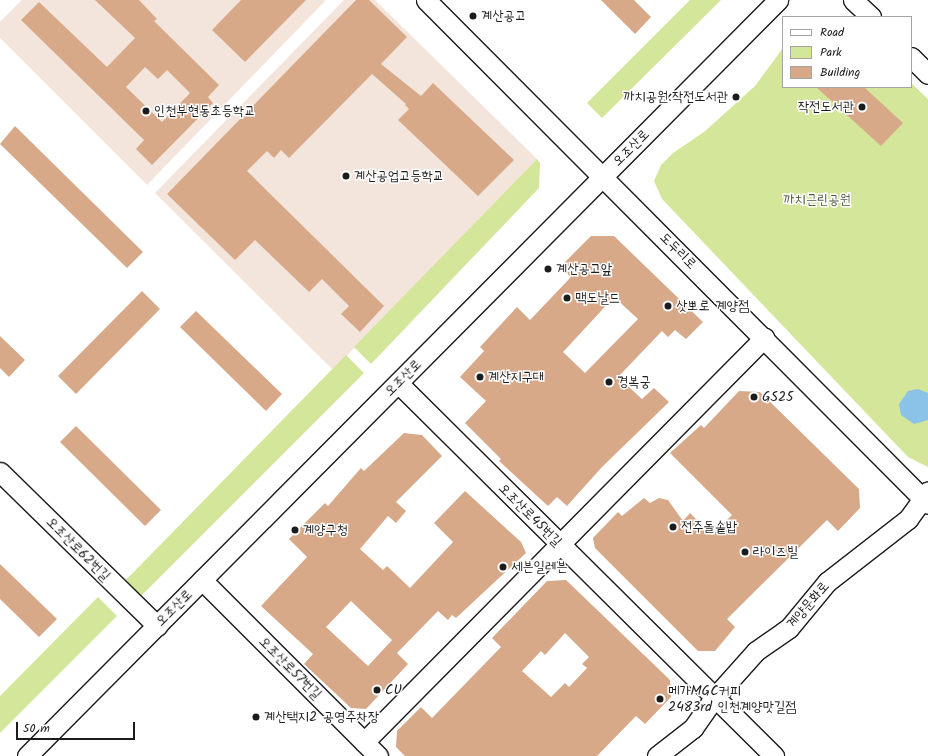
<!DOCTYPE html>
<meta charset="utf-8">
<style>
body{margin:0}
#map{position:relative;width:928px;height:756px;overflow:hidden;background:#fff;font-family:Kalam,"Poor Story",sans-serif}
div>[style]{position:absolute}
.built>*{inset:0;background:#f3e5dc}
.green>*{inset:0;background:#d4e69a}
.water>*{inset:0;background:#8ac2e8}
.building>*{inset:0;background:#d8a989}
.roads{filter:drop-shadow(1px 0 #1c1c1c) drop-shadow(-1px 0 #1c1c1c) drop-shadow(0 1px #1c1c1c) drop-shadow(0 -1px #1c1c1c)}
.minor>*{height:19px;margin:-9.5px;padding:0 9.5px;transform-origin:9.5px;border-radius:9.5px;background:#fff}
.dots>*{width:11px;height:11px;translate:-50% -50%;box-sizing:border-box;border:2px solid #fff;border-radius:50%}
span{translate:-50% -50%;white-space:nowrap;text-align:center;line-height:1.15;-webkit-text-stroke:3px #fff;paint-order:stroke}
.poi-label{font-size:14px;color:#1c1c1c}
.left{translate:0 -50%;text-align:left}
.right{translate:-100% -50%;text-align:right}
.street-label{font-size:14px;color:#1c1c1c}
.park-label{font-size:14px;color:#535942}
.legend{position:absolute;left:782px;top:16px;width:130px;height:72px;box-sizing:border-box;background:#fff;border:1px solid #a4a4a4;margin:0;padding:5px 7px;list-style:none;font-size:12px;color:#1c1c1c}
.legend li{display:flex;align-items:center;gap:8px;height:20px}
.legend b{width:20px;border:1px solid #a4a4a4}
.scale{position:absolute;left:16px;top:722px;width:119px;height:18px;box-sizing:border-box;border:2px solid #1c1c1c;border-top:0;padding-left:5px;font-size:12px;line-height:14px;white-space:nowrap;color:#1c1c1c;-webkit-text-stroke:3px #fff;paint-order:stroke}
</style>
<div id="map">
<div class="built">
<div style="clip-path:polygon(22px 0,326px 0,147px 185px,0 38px,0 22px)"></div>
<div style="clip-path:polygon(344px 0,375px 0,537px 159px,333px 370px,155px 193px)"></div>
</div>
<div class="green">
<div style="clip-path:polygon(690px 0,721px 0,602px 118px,587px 103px)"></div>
<div style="clip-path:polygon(783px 48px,783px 87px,911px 87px,911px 83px,928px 99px,928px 467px,908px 457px,662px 199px,654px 181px,661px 165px,673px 153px,704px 132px,755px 86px)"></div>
<div style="clip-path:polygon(537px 159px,540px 163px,539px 188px,371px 364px,354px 347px)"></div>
<div style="clip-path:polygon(346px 355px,364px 373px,140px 597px,124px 582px)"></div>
<div style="clip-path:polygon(98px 597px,117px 616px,0 733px,0 696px)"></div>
</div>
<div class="water">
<div style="clip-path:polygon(918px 389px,928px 393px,928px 420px,914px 424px,901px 415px,899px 404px,908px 391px)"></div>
</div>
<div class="building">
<div style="clip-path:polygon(evenodd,95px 0,139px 0,157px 19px,154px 21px,219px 85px,208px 97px,213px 103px,152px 165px,136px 149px,144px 140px,21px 20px,39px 2px,107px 67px,135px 38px,95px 0,145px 67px,158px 79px,167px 70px,190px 93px,162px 122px,126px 87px,145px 67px)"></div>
<div style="clip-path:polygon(241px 0,306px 0,245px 62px,212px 30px)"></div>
<div style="clip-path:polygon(356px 0,369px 0,407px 37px,381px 64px,421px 96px,433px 83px,514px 160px,478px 196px,398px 120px,409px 109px,405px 105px,406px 104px,372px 74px,289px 158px,281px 150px,274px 158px,267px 151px,247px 171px,384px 306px,360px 332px,341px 314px,349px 306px,322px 279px,309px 292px,255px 240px,235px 260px,167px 194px)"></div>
<div style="clip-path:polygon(601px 0,634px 0,651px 17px,635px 34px)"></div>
<div style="clip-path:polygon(816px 87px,864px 87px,903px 123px,881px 146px)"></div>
<div style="clip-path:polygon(15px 126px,143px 252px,127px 268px,0 144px)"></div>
<div style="clip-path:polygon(evenodd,591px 236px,614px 236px,703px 322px,686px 339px,675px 330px,668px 337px,662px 331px,618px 377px,642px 399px,654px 388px,669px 402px,602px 467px,567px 506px,557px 497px,548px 506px,499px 461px,501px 459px,465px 423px,486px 401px,460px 377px,484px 351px,480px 347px,517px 307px,530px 320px,571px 277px,560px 267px,591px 236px,614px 297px,638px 319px,585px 373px,563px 352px,614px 297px)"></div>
<div style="clip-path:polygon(142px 291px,160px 309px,76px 394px,58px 376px)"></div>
<div style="clip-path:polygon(196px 311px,282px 394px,266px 411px,180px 327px)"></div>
<div style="clip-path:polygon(0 336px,25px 360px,9px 377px,0 368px)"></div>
<div style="clip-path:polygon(739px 391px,760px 392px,859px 489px,860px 508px,838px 531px,827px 520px,727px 619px,735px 627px,715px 651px,698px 651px,595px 548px,593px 538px,618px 512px,622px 516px,644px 498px,650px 503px,659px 498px,668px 500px,683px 521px,690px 513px,712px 535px,732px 515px,670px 453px,701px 425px,704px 428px)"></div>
<div style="clip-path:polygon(76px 426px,161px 510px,145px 526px,60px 442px)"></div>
<div style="clip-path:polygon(evenodd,404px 433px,422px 435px,442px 456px,396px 502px,406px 511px,396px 523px,388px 516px,360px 549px,383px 570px,387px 566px,410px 588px,453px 542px,434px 523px,465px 491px,521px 542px,526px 553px,456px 618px,452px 615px,448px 620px,438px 611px,397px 653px,408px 664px,366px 709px,351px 708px,304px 664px,313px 654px,261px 606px,307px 557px,289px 539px,325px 503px,328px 506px,361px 468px,364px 471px,404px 433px,351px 601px,392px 640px,368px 666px,326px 627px,351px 601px)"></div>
<div style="clip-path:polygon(0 564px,57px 619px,39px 637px,0 599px)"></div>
<div style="clip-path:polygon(evenodd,566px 580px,670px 680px,671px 697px,645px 724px,636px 716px,597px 756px,405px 756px,396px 747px,397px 731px,421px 707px,432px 718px,501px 647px,492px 638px,547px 581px,566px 580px,565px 633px,589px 657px,582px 664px,587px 668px,569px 687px,565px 683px,551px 697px,522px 671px,541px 651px,545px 655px,565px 633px)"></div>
</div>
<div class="roads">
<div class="minor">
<div style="left:426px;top:0;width:711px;rotate:45.11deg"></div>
<div style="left:853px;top:0;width:25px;rotate:43deg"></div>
<div style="left:911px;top:57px;width:24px;rotate:45deg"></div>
<div style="left:398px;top:383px;width:530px;rotate:44.77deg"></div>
<div style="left:0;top:472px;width:220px;rotate:44.4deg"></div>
<div style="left:202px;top:580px;width:249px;rotate:45deg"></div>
<div style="left:364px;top:742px;width:569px;rotate:-45.29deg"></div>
<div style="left:27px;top:756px;width:1066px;rotate:-45.19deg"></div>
<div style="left:657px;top:756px;width:46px;rotate:-37.9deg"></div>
<div style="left:693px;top:728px;width:37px;rotate:-55deg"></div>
<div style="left:714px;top:698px;width:63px;rotate:-48.2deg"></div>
<div style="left:756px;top:651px;width:40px;rotate:-34.9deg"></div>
<div style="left:789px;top:628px;width:60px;rotate:-50.4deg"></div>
<div style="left:827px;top:582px;width:103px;rotate:-37.9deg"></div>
<div style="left:908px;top:519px;width:34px;rotate:-54deg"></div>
</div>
</div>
<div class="dots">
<div style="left:473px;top:16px;background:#1c1c1c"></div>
<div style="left:736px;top:97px;background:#1c1c1c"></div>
<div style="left:862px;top:107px;background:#1c1c1c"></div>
<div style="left:146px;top:111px;background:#1c1c1c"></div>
<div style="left:346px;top:176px;background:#1c1c1c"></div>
<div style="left:548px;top:269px;background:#1c1c1c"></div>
<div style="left:567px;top:298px;background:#1c1c1c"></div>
<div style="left:668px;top:306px;background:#1c1c1c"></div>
<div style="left:480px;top:377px;background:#1c1c1c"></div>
<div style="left:609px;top:382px;background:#1c1c1c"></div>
<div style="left:754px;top:397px;background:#1c1c1c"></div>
<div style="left:673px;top:527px;background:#1c1c1c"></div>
<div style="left:295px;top:530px;background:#1c1c1c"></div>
<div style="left:745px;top:552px;background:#1c1c1c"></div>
<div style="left:503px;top:567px;background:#1c1c1c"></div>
<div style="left:377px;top:690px;background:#1c1c1c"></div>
<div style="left:660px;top:699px;background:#1c1c1c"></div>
<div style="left:256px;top:717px;background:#1c1c1c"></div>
</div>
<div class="poi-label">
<span class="left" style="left:481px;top:16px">계산공고</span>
<span class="right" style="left:728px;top:97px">까치공원.작전도서관</span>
<span class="right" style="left:854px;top:107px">작전도서관</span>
<span class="left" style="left:154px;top:111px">인천부현동초등학교</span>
<span class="left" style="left:354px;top:176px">계산공업고등학교</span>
<span class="left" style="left:556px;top:269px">계산공고앞</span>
<span class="left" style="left:575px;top:298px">맥도날드</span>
<span class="left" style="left:676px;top:306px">삿뽀로 계양점</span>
<span class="left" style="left:488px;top:377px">계산지구대</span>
<span class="left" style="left:617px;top:382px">경복궁</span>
<span class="left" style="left:762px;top:397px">GS25</span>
<span class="left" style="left:681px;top:527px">전주돌솥밥</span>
<span class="left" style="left:303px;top:530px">계양구청</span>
<span class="left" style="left:753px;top:552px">라이즈빌</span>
<span class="left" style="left:511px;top:567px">세븐일레븐</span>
<span class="left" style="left:385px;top:690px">CU</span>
<span class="left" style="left:668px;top:699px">메가MGC커피<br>2483rd 인천계양맛길점</span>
<span class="left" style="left:264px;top:717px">계산택지2 공영주차장</span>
</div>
<div class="street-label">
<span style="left:631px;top:148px;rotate:-45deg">오조산로</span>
<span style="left:678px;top:251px;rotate:45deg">도두리로</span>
<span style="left:403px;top:378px;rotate:-45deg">오조산로</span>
<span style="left:530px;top:515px;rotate:45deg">오조산로45번길</span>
<span style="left:78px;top:549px;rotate:45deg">오조산로62번길</span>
<span style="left:808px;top:605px;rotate:-49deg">계양문화로</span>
<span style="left:174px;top:608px;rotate:-45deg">오조산로</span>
<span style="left:290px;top:668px;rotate:45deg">오조산로57번길</span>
</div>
<div class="park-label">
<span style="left:817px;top:200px">까치근린공원</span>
</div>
<ul class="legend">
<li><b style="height:5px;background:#fff"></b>Road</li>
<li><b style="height:11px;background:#d4e69a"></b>Park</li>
<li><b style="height:11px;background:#d8a989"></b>Building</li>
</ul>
<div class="scale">50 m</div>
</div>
